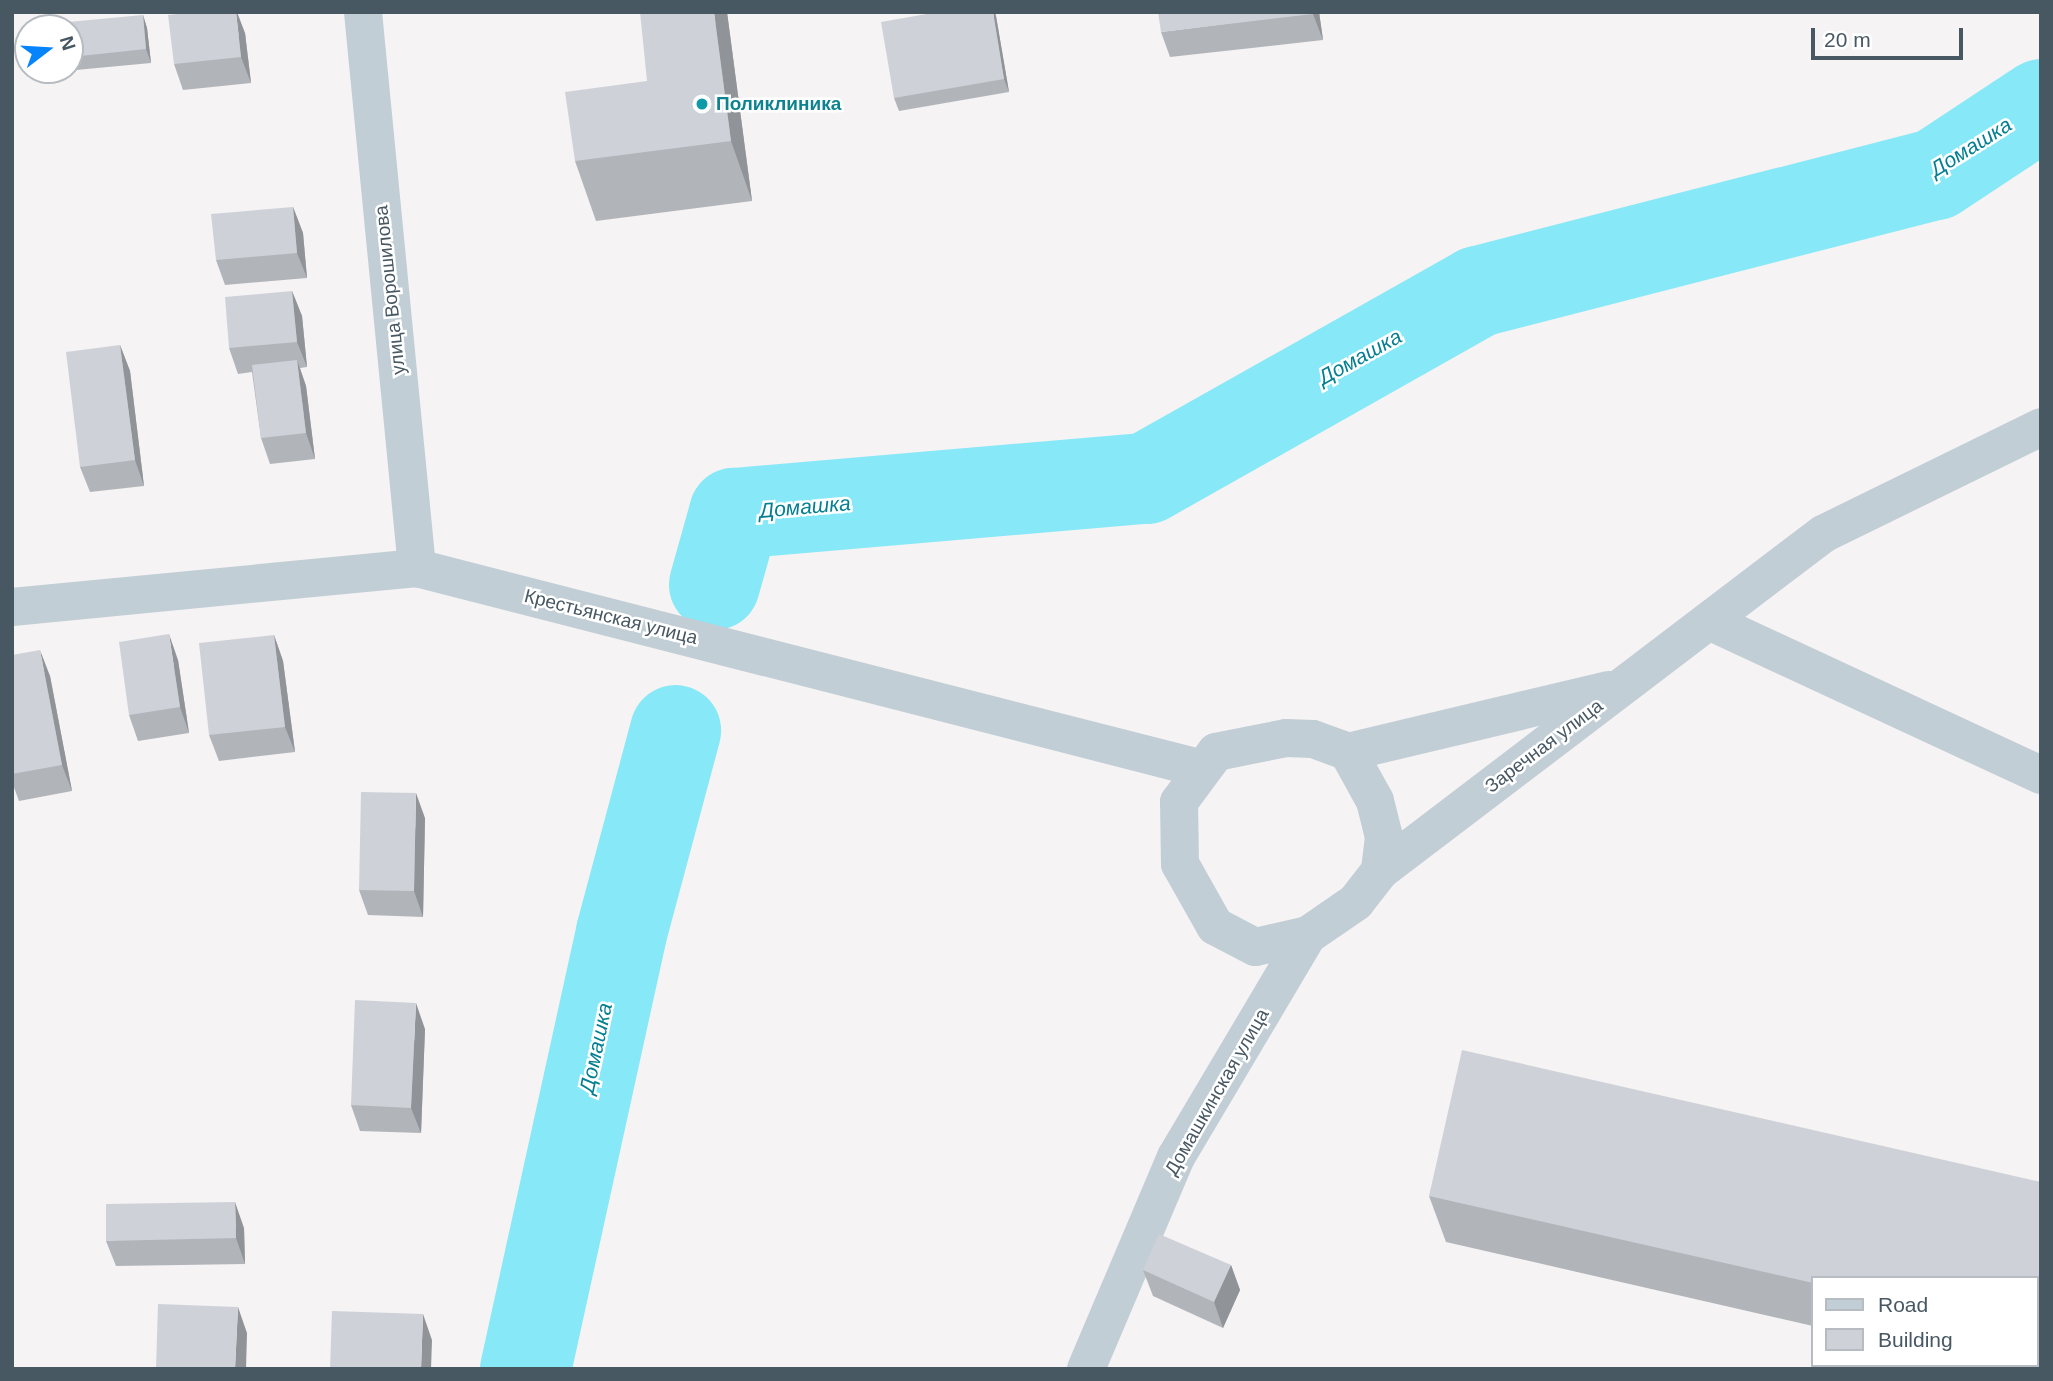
<!DOCTYPE html>
<meta charset="utf-8">
<style>
body{margin:0}
#map{position:relative;width:2053px;height:1381px;overflow:hidden;background:#f5f3f3;font-family:Helvetica,sans-serif}
div>[style]{position:absolute}
.river>*{height:91px;margin:-45.5px;padding:0 45.5px;transform-origin:45.5px;border-radius:45.5px;background:#87e8f7}
.minor>*{height:38px;margin:-19px;padding:0 19px;transform-origin:19px;border-radius:19px;background:#c2ced5}
.wall>*{inset:0;background:#b1b5ba}
.shaded-wall>*{inset:0;background:#909397}
.building>*{inset:0;background:#ced2d8}
.dots>*{width:19px;height:19px;translate:-50% -50%;box-sizing:border-box;border:4px solid #fff;border-radius:50%}
span{translate:-50% -50%;white-space:nowrap;text-align:center;line-height:1.15;-webkit-text-stroke:5px #fff;paint-order:stroke}
.culture-label{font-size:19px;color:#0d838f;font-weight:700}
.left{translate:0 -50%;text-align:left}
.street-label{font-size:19px;color:#485863}
.water-label{font-size:21px;color:#047f92;font-style:italic}
.frame{position:absolute;inset:0;border:14px solid #485863;pointer-events:none}
.legend{position:absolute;left:1811px;top:1276px;width:228px;height:91px;box-sizing:border-box;background:#fff;border:2px solid #b6bcc1;margin:0;padding:9px 12px;list-style:none;font-size:21px;color:#485863}
.legend li{display:flex;align-items:center;gap:14px;height:35px}
.legend b{width:35px;border:2px solid #b6bcc1}
.north{position:absolute;left:14px;top:14px;width:70px;height:70px;box-sizing:border-box;background:#fff;border:2px solid #b6bcc1;border-radius:50%;rotate:73deg;font-size:19px;font-weight:700;line-height:28px;text-align:center;color:#485863}
.north::after{content:'';display:block;margin:auto;width:24px;height:32px;background:#0684fb;clip-path:polygon(50% 0,100% 100%,50% 72%,0 100%)}
.scale{position:absolute;left:1811px;top:28px;width:152px;height:32px;box-sizing:border-box;border:4px solid #485863;border-top:0;padding-left:9px;font-size:21px;line-height:24px;white-space:nowrap;color:#485863;-webkit-text-stroke:5px #fff;paint-order:stroke}
</style>
<div id="map">
<div class="river">
<div style="left:714px;top:584px;width:74px;rotate:-74.3deg"></div>
<div style="left:734px;top:513px;width:413px;rotate:-4.9deg"></div>
<div style="left:1146px;top:478px;width:381px;rotate:-29.4deg"></div>
<div style="left:1478px;top:291px;width:472px;rotate:-14.4deg"></div>
<div style="left:1935px;top:174px;width:127px;rotate:-33.4deg"></div>
<div style="left:525px;top:1369px;width:447px;rotate:-77.6deg"></div>
<div style="left:621px;top:932px;width:209px;rotate:-75deg"></div>
</div>
<div class="minor">
<div style="left:363px;top:12px;width:559px;rotate:84.45deg"></div>
<div style="left:12px;top:607px;width:407px;rotate:-5.5deg"></div>
<div style="left:417px;top:568px;width:807px;rotate:14.35deg"></div>
<div style="left:1709px;top:621px;width:366px;rotate:24.9deg"></div>
<div style="left:1286px;top:738px;width:27px;rotate:2deg"></div>
<div style="left:1313px;top:739px;width:37px;rotate:20deg"></div>
<div style="left:1348px;top:752px;width:56px;rotate:61.1deg"></div>
<div style="left:1375px;top:801px;width:37px;rotate:76deg"></div>
<div style="left:1384px;top:837px;width:34px;rotate:97deg"></div>
<div style="left:1380px;top:871px;width:39px;rotate:128deg"></div>
<div style="left:1356px;top:902px;width:58px;rotate:145.5deg"></div>
<div style="left:1308px;top:935px;width:54px;rotate:167.2deg"></div>
<div style="left:1255px;top:947px;width:45px;rotate:-152.3deg"></div>
<div style="left:1215px;top:926px;width:71px;rotate:-119.4deg"></div>
<div style="left:1180px;top:864px;width:62px;rotate:-90.9deg"></div>
<div style="left:1179px;top:802px;width:62px;rotate:-53.5deg"></div>
<div style="left:1216px;top:752px;width:71px;rotate:-11.3deg"></div>
<div style="left:1348px;top:752px;width:268px;rotate:-13.4deg"></div>
<div style="left:1380px;top:871px;width:557px;rotate:-37.26deg"></div>
<div style="left:1823px;top:534px;width:243px;rotate:-26.1deg"></div>
<div style="left:1086px;top:1369px;width:230px;rotate:-67deg"></div>
<div style="left:1176px;top:1157px;width:258px;rotate:-59.3deg"></div>
</div>
<div class="wall">
<div style="clip-path:polygon(727px 12px,752px 201px,596px 221px,575px 161px,647px 81px)"></div>
<div style="clip-path:polygon(1319px 12px,1323px 40px,1170px 57px,1161px 32px)"></div>
<div style="clip-path:polygon(143px 15px,147px 28px,151px 63px,76px 70px,71px 57px)"></div>
<div style="clip-path:polygon(996px 16px,1009px 92px,899px 111px,894px 98px)"></div>
<div style="clip-path:polygon(245px 33px,251px 83px,183px 90px,174px 64px)"></div>
<div style="clip-path:polygon(293px 207px,303px 233px,307px 278px,225px 285px,216px 260px)"></div>
<div style="clip-path:polygon(292px 291px,302px 316px,307px 367px,300px 368px,306px 386px,315px 459px,270px 464px,261px 438px,252px 372px,238px 374px,229px 348px)"></div>
<div style="clip-path:polygon(120px 345px,130px 371px,144px 486px,90px 492px,80px 467px)"></div>
<div style="clip-path:polygon(274px 635px,283px 661px,295px 752px,219px 761px,209px 735px)"></div>
<div style="clip-path:polygon(12px 655px,50px 676px,72px 791px,19px 801px,12px 782px)"></div>
<div style="clip-path:polygon(178px 660px,189px 733px,138px 741px,129px 715px)"></div>
<div style="clip-path:polygon(425px 818px,423px 917px,368px 915px,359px 890px)"></div>
<div style="clip-path:polygon(425px 1029px,421px 1133px,360px 1131px,351px 1105px)"></div>
<div style="clip-path:polygon(2041px 1182px,2041px 1369px,2003px 1369px,1988px 1365px,2037px 1365px,2037px 1278px,1813px 1278px,1813px 1326px,1446px 1242px,1429px 1196px)"></div>
<div style="clip-path:polygon(244px 1228px,245px 1264px,116px 1266px,106px 1241px)"></div>
<div style="clip-path:polygon(1231px 1265px,1240px 1290px,1223px 1328px,1153px 1296px,1143px 1270px)"></div>
</div>
<div class="shaded-wall">
<div style="clip-path:polygon(236px 12px,237px 12px,245px 33px,251px 83px,241px 57px)"></div>
<div style="clip-path:polygon(714px 12px,727px 12px,752px 201px,731px 141px)"></div>
<div style="clip-path:polygon(993px 12px,995px 12px,996px 16px,1009px 92px,1004px 79px)"></div>
<div style="clip-path:polygon(1313px 12px,1319px 12px,1323px 40px,1313px 14px)"></div>
<div style="clip-path:polygon(143px 15px,147px 28px,151px 63px,146px 49px)"></div>
<div style="clip-path:polygon(293px 207px,303px 233px,307px 278px,297px 253px)"></div>
<div style="clip-path:polygon(292px 291px,302px 316px,307px 367px,297px 342px)"></div>
<div style="clip-path:polygon(120px 345px,130px 371px,144px 486px,135px 460px)"></div>
<div style="clip-path:polygon(297px 360px,306px 386px,315px 459px,306px 433px)"></div>
<div style="clip-path:polygon(169px 634px,178px 660px,189px 733px,180px 707px)"></div>
<div style="clip-path:polygon(274px 635px,283px 661px,295px 752px,285px 727px)"></div>
<div style="clip-path:polygon(40px 650px,50px 676px,72px 791px,62px 765px)"></div>
<div style="clip-path:polygon(416px 793px,425px 818px,423px 917px,414px 891px)"></div>
<div style="clip-path:polygon(416px 1003px,425px 1029px,421px 1133px,411px 1108px)"></div>
<div style="clip-path:polygon(235px 1202px,244px 1228px,245px 1264px,236px 1238px)"></div>
<div style="clip-path:polygon(1231px 1265px,1240px 1290px,1223px 1328px,1214px 1302px)"></div>
<div style="clip-path:polygon(238px 1307px,247px 1333px,246px 1369px,235px 1369px)"></div>
<div style="clip-path:polygon(423px 1314px,432px 1340px,431px 1369px,421px 1369px)"></div>
</div>
<div class="building">
<div style="clip-path:polygon(194px 12px,236px 12px,241px 57px,174px 64px,168px 15px)"></div>
<div style="clip-path:polygon(640px 12px,714px 12px,731px 141px,575px 161px,565px 92px,647px 81px)"></div>
<div style="clip-path:polygon(938px 12px,993px 12px,1004px 79px,894px 98px,881px 22px)"></div>
<div style="clip-path:polygon(1158px 12px,1313px 12px,1313px 14px,1161px 32px)"></div>
<div style="clip-path:polygon(143px 15px,146px 49px,71px 57px,70px 28px,69px 28px,68px 22px)"></div>
<div style="clip-path:polygon(293px 207px,297px 253px,216px 260px,211px 214px)"></div>
<div style="clip-path:polygon(292px 291px,297px 342px,229px 348px,225px 297px)"></div>
<div style="clip-path:polygon(120px 345px,135px 460px,80px 467px,66px 352px)"></div>
<div style="clip-path:polygon(297px 360px,306px 433px,261px 438px,252px 365px)"></div>
<div style="clip-path:polygon(169px 634px,180px 707px,129px 715px,119px 642px)"></div>
<div style="clip-path:polygon(274px 635px,285px 727px,209px 735px,199px 643px)"></div>
<div style="clip-path:polygon(40px 650px,62px 765px,12px 774px,12px 655px)"></div>
<div style="clip-path:polygon(361px 792px,416px 793px,414px 891px,359px 890px)"></div>
<div style="clip-path:polygon(355px 1000px,416px 1003px,411px 1108px,351px 1105px)"></div>
<div style="clip-path:polygon(1462px 1050px,2041px 1182px,2041px 1335px,2037px 1334px,2037px 1278px,1813px 1278px,1813px 1283px,1429px 1196px)"></div>
<div style="clip-path:polygon(235px 1202px,236px 1238px,106px 1241px,106px 1204px)"></div>
<div style="clip-path:polygon(1159px 1234px,1231px 1265px,1214px 1302px,1143px 1270px)"></div>
<div style="clip-path:polygon(158px 1304px,238px 1307px,235px 1369px,156px 1369px)"></div>
<div style="clip-path:polygon(332px 1311px,423px 1314px,421px 1369px,330px 1369px)"></div>
</div>
<div class="dots">
<div style="left:702px;top:104px;background:#0f9aa8"></div>
</div>
<div class="culture-label">
<span class="left" style="left:716px;top:104px">Поликлиника</span>
</div>
<div class="street-label">
<span style="left:390px;top:290px;rotate:-96deg">улица Ворошилова</span>
<span style="left:611px;top:617px;rotate:14deg">Крестьянская улица</span>
<span style="left:1544px;top:746px;rotate:-37deg">Заречная улица</span>
<span style="left:1217px;top:1092px;rotate:-60deg">Домашкинская улица</span>
</div>
<div class="water-label">
<span style="left:1971px;top:147px;rotate:-32deg">Домашка</span>
<span style="left:1360px;top:357px;rotate:-29deg">Домашка</span>
<span style="left:805px;top:507px;rotate:-5deg">Домашка</span>
<span style="left:596px;top:1048px;rotate:-78deg">Домашка</span>
</div>
<div class="frame"></div>
<ul class="legend">
<li><b style="height:9px;background:#c2ced5"></b>Road</li>
<li><b style="height:19px;background:#ced2d8"></b>Building</li>
</ul>
<div class="north">N</div>
<div class="scale">20 m</div>
</div>
